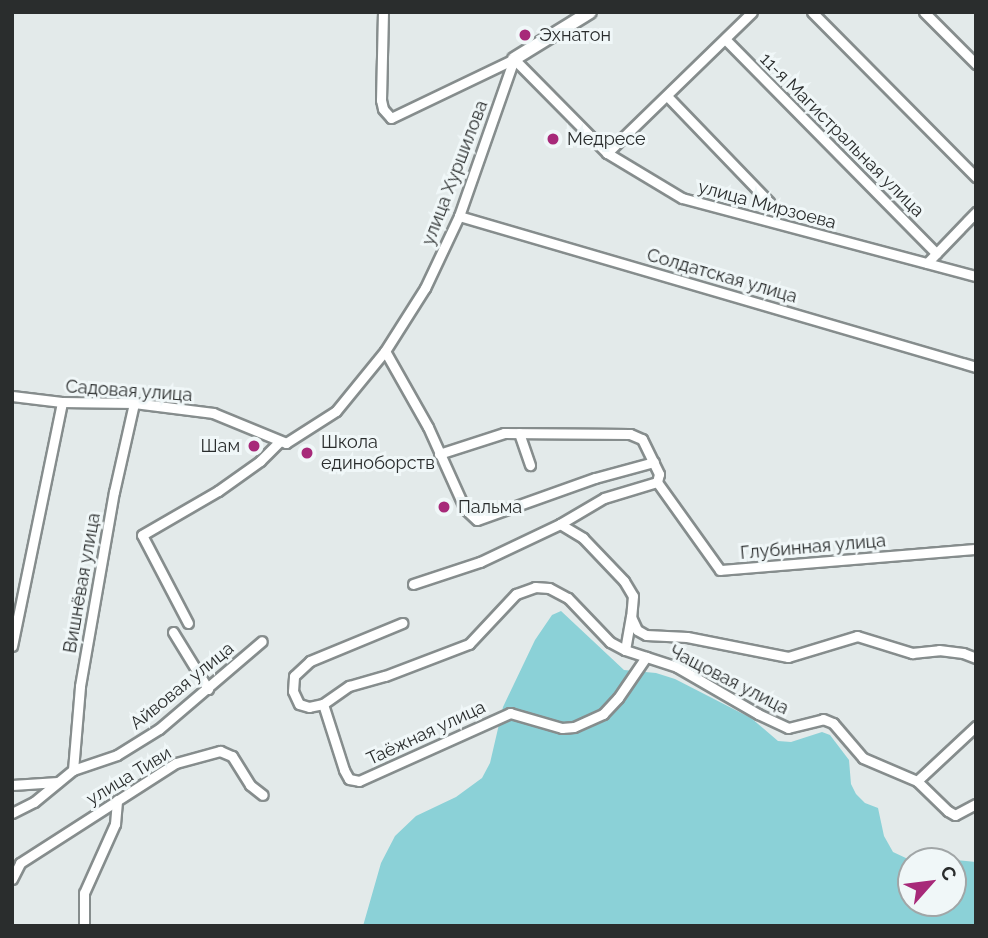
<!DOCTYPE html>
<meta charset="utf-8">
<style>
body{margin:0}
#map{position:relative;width:988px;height:938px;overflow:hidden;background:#e3eaea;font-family:Raleway,sans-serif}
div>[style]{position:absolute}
.green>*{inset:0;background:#8bd1d7}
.roads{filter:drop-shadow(2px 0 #868d8d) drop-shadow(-2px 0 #868d8d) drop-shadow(0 2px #868d8d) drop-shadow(0 -2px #868d8d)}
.street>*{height:9px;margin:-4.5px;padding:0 4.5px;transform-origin:4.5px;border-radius:4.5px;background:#fff}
.secondary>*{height:12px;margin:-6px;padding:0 6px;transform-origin:6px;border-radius:6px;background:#fff}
.dots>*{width:19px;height:19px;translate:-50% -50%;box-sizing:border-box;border:4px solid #f0f7f8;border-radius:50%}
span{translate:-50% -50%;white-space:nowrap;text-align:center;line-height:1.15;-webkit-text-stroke:6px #f0f7f8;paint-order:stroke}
.poi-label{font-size:18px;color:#2a2d2d}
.left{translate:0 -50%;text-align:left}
.right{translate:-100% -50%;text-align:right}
.street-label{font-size:18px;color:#2a2d2d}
.frame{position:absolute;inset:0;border:14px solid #2a2d2d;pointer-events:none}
.north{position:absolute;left:897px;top:847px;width:70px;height:70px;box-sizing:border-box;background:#f0f7f8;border:2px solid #a1a6a7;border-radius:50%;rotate:62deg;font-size:19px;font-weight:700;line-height:28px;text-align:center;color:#2a2d2d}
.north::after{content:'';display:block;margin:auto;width:24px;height:32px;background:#a72979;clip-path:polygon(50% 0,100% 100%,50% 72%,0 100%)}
</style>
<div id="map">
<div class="green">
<div style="clip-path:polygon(evenodd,561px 611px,624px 670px,656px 673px,675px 679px,751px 718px,778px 741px,791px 742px,822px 732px,830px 735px,849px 760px,851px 784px,856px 794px,865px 803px,878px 808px,884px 836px,893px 852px,908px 859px,926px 857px,976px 862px,976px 926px,363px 926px,381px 863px,395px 836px,416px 816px,456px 797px,482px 778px,490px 763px,503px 707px,535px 640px,552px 615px,561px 611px,911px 861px,953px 861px,953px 903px,911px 903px,911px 861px)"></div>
</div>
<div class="roads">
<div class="street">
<div style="left:383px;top:12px;width:88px;rotate:91.3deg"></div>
<div style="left:381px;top:100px;width:9px;rotate:77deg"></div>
<div style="left:383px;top:109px;width:12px;rotate:48deg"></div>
<div style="left:391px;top:118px;width:136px;rotate:-25.6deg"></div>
<div style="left:812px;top:12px;width:233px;rotate:45.2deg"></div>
<div style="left:924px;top:12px;width:74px;rotate:45deg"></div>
<div style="left:725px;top:39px;width:301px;rotate:45.4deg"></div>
<div style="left:514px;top:59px;width:132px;rotate:45.3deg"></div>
<div style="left:607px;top:153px;width:87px;rotate:31deg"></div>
<div style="left:682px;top:198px;width:304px;rotate:14.9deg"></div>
<div style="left:668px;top:97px;width:146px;rotate:46.1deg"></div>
<div style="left:607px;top:153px;width:202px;rotate:-44.2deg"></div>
<div style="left:459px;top:216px;width:539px;rotate:16.28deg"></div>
<div style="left:927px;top:263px;width:71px;rotate:-46.1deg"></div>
<div style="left:385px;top:351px;width:87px;rotate:60.5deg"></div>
<div style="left:428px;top:427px;width:90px;rotate:65.7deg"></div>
<div style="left:465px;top:509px;width:16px;rotate:43deg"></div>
<div style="left:477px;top:520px;width:125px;rotate:-19.6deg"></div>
<div style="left:595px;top:478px;width:61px;rotate:-15.2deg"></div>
<div style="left:12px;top:396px;width:50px;rotate:6.8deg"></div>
<div style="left:62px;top:402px;width:72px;rotate:0.8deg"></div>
<div style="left:134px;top:403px;width:80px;rotate:7.2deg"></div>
<div style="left:213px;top:413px;width:79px;rotate:22.3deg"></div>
<div style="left:286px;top:443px;width:59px;rotate:-32.6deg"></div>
<div style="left:336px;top:411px;width:77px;rotate:-50.8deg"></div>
<div style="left:385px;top:351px;width:75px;rotate:-57.6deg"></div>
<div style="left:425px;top:288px;width:80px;rotate:-64.7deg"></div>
<div style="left:459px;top:216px;width:166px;rotate:-70.7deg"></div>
<div style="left:519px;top:433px;width:34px;rotate:71deg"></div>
<div style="left:439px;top:454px;width:68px;rotate:-17.9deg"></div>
<div style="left:504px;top:433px;width:126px;rotate:0.5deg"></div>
<div style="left:630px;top:434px;width:13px;rotate:23deg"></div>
<div style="left:642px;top:439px;width:39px;rotate:64deg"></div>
<div style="left:659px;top:474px;width:8px;rotate:104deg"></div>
<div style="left:657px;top:482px;width:55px;rotate:163.2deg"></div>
<div style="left:604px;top:498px;width:51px;rotate:149.4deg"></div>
<div style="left:657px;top:482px;width:108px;rotate:54.4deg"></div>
<div style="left:720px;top:570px;width:257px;rotate:-4.7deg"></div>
<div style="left:413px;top:584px;width:71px;rotate:-18.2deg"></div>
<div style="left:480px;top:562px;width:89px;rotate:-25.4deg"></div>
<div style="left:560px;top:524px;width:27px;rotate:31deg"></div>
<div style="left:583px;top:538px;width:59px;rotate:46.4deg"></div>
<div style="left:624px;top:581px;width:17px;rotate:59deg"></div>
<div style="left:633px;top:596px;width:21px;rotate:95deg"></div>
<div style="left:631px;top:617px;width:14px;rotate:65deg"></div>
<div style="left:637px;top:630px;width:10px;rotate:29deg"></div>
<div style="left:646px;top:635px;width:41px;rotate:2.8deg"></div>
<div style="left:687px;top:637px;width:103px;rotate:11.2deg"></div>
<div style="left:788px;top:657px;width:72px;rotate:-16.9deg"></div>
<div style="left:857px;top:636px;width:58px;rotate:17.2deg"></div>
<div style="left:912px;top:653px;width:27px;rotate:-6deg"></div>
<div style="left:939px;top:650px;width:24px;rotate:7deg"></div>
<div style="left:963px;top:653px;width:14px;rotate:21deg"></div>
<div style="left:188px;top:623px;width:99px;rotate:-117.6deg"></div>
<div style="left:142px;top:535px;width:88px;rotate:-30.1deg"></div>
<div style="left:218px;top:491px;width:52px;rotate:-35.5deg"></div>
<div style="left:260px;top:461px;width:28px;rotate:-45deg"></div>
<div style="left:173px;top:632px;width:67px;rotate:58.4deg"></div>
<div style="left:12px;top:646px;width:249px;rotate:-78.4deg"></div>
<div style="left:625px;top:650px;width:34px;rotate:-80deg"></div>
<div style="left:323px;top:704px;width:32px;rotate:-35deg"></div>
<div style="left:349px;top:686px;width:37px;rotate:-16deg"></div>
<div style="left:385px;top:676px;width:90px;rotate:-20.9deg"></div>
<div style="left:469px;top:644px;width:69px;rotate:-46.8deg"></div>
<div style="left:516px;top:594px;width:20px;rotate:-20deg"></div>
<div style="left:535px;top:587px;width:14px;rotate:4deg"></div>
<div style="left:549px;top:588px;width:21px;rotate:28deg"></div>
<div style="left:568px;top:598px;width:61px;rotate:46.3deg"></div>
<div style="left:610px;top:642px;width:17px;rotate:28deg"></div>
<div style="left:625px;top:650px;width:55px;rotate:18.1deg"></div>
<div style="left:677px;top:667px;width:94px;rotate:30.1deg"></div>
<div style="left:758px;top:714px;width:33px;rotate:25deg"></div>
<div style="left:788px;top:728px;width:36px;rotate:-14deg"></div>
<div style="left:823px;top:719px;width:11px;rotate:22deg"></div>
<div style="left:833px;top:723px;width:46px;rotate:49.4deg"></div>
<div style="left:863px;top:758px;width:59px;rotate:23.1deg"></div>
<div style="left:917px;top:781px;width:43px;rotate:44.1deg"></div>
<div style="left:948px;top:811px;width:8px;rotate:30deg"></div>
<div style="left:955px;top:815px;width:24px;rotate:-28deg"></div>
<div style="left:323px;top:704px;width:69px;rotate:72.3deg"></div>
<div style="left:344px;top:770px;width:10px;rotate:61deg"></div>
<div style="left:349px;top:779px;width:10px;rotate:11deg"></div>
<div style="left:359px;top:781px;width:166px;rotate:-24.2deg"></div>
<div style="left:510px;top:713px;width:54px;rotate:16.1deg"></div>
<div style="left:562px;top:728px;width:12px;rotate:-5deg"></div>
<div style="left:574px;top:727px;width:32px;rotate:-24deg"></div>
<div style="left:603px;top:714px;width:22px;rotate:-47deg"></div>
<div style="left:618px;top:698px;width:50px;rotate:-55.7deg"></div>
<div style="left:323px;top:704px;width:14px;rotate:168deg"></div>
<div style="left:309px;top:707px;width:10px;rotate:-163deg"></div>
<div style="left:299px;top:704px;width:14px;rotate:-115deg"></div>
<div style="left:293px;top:691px;width:15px;rotate:-86deg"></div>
<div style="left:294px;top:676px;width:22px;rotate:-43deg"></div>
<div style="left:310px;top:661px;width:100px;rotate:-22.4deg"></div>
<div style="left:73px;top:770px;width:84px;rotate:-85.2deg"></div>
<div style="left:80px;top:686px;width:197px;rotate:-80.1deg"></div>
<div style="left:114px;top:492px;width:91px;rotate:-77.3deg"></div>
<div style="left:917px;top:781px;width:81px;rotate:-43deg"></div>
<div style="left:12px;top:785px;width:46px;rotate:-3.7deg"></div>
<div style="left:12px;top:813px;width:25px;rotate:-27deg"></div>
<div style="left:34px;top:802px;width:50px;rotate:-39.4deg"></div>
<div style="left:73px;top:770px;width:46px;rotate:-18.8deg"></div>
<div style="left:117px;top:755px;width:49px;rotate:-31.8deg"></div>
<div style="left:159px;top:729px;width:135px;rotate:-40.5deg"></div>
<div style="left:12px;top:879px;width:18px;rotate:-63deg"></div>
<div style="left:20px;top:863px;width:185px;rotate:-32.7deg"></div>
<div style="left:176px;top:763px;width:46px;rotate:-15.3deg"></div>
<div style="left:220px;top:751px;width:13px;rotate:23deg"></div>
<div style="left:232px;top:756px;width:34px;rotate:58deg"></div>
<div style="left:250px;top:785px;width:16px;rotate:38deg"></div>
<div style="left:84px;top:926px;width:33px;rotate:-90deg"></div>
<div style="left:84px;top:893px;width:76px;rotate:-65.8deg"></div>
<div style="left:115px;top:824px;width:24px;rotate:-85deg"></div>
</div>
<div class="secondary">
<div style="left:514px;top:59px;width:89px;rotate:-31.7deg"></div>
</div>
</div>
<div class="dots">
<div style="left:525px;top:35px;background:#a72979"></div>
<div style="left:553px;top:139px;background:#a72979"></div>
<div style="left:254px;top:446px;background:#a72979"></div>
<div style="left:307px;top:453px;background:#a72979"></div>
<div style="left:444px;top:507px;background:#a72979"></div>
</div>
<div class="poi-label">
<span class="left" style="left:539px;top:35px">Эхнатон</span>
<span class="left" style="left:567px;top:139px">Медресе</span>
<span class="left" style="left:321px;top:453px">Школа<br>единоборств</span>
<span class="right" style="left:240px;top:446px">Шам</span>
<span class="left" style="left:458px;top:507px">Пальма</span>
</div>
<div class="street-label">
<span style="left:842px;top:135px;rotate:45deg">11-я Магистральная улица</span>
<span style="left:455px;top:173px;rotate:-69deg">улица Хуршилова</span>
<span style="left:767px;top:205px;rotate:15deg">улица Мирзоева</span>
<span style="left:722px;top:276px;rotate:16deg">Солдатская улица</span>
<span style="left:129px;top:391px;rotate:4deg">Садовая улица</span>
<span style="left:813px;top:547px;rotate:-5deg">Глубинная улица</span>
<span style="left:82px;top:583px;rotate:-80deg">Вишнёвая улица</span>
<span style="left:729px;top:680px;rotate:27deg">Чащовая улица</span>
<span style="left:182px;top:686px;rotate:-39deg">Айвовая улица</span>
<span style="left:426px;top:733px;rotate:-25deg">Таёжная улица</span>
<span style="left:129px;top:776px;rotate:-31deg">улица Тиви</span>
</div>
<div class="frame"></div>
<div class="north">С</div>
</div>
